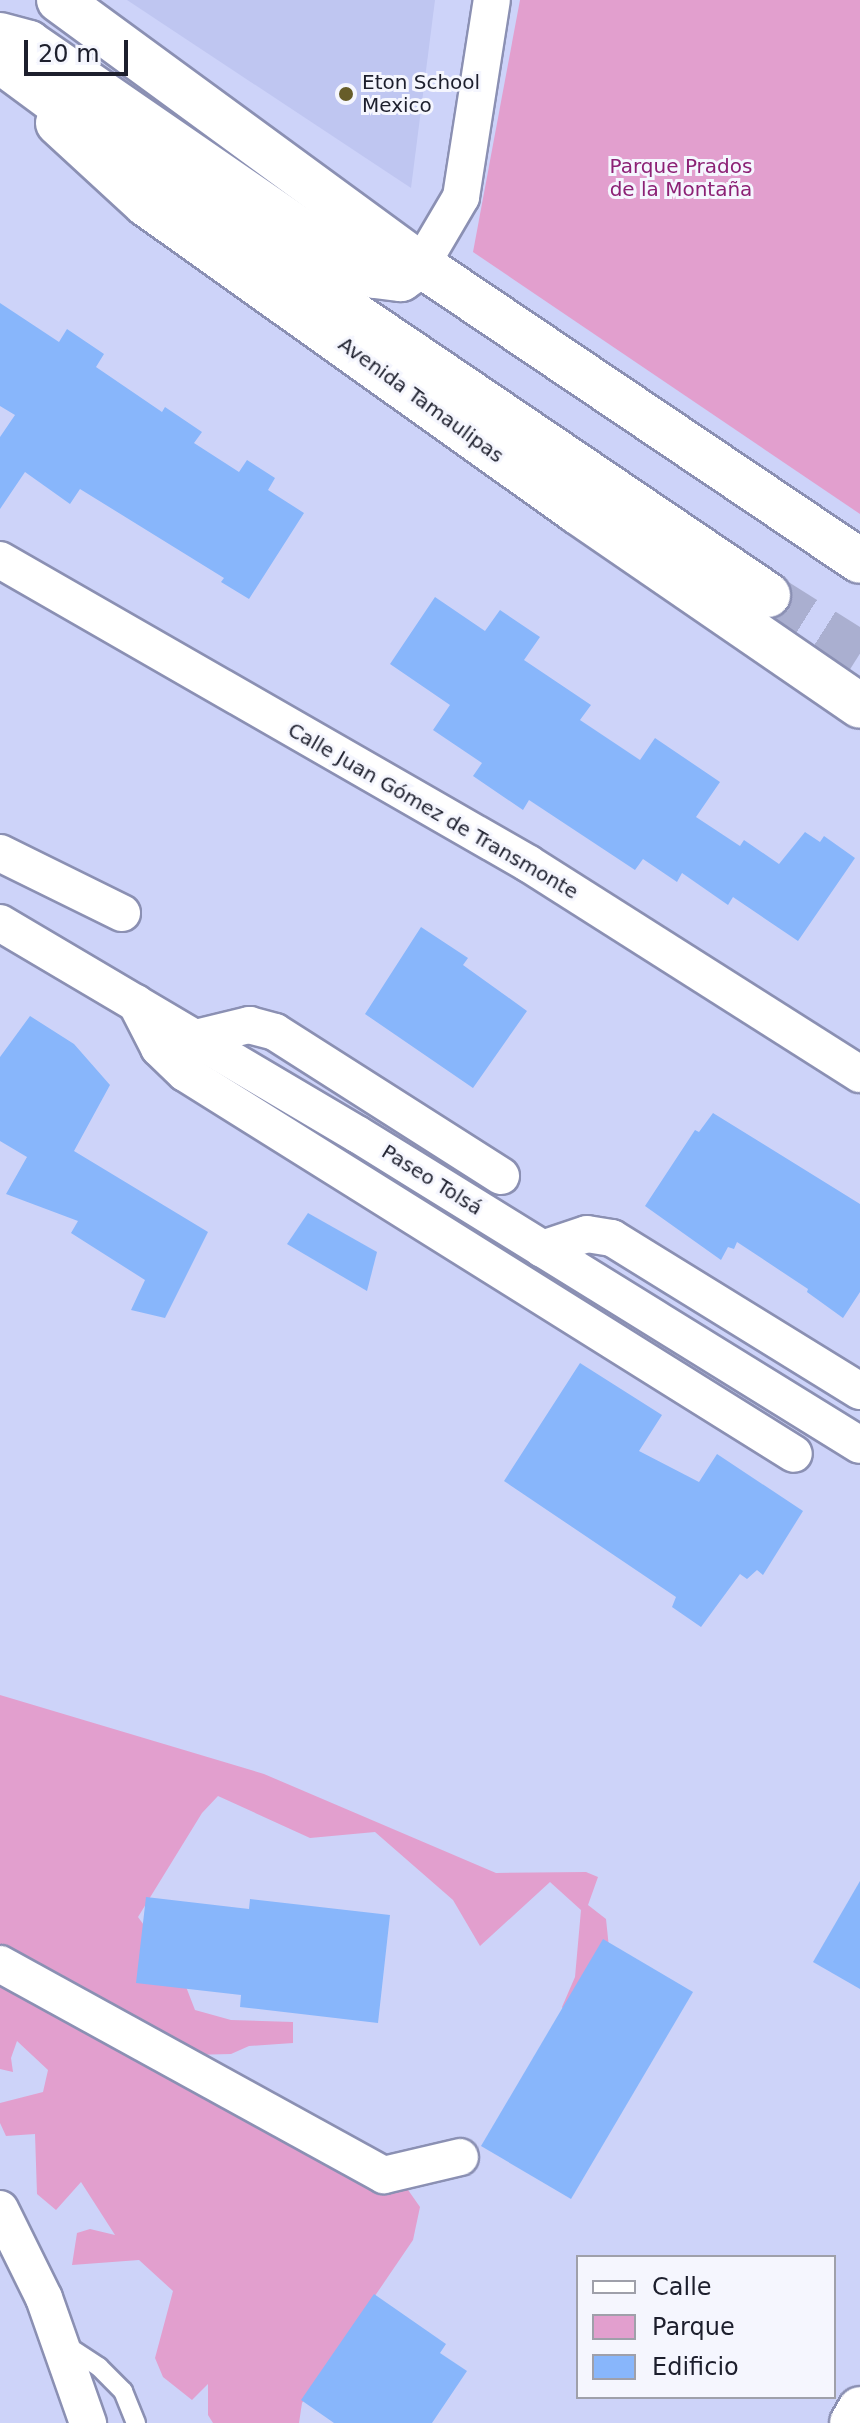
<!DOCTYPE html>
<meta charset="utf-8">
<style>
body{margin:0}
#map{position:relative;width:860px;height:2423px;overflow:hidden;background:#cdd3f9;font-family:"DejaVu Sans",sans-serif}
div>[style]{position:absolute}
.built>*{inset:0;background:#bfc6f1}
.green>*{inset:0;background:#e29fce}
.building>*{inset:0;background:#88b6fb}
.highway-tunnel>*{height:44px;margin-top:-22px;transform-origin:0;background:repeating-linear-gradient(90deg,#aaafd0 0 44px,transparent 0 66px)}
.roads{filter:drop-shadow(2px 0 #8b90b3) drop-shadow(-2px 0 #8b90b3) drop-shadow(0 2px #8b90b3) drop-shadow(0 -2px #8b90b3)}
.lane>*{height:18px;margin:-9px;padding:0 9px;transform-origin:9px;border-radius:9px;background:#fff}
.street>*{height:36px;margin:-18px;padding:0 18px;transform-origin:18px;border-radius:18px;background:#fff}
.secondary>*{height:44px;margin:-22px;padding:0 22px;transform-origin:22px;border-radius:22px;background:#fff}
.highway>*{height:44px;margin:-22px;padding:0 22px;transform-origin:22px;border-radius:22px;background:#fff}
.dots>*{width:22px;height:22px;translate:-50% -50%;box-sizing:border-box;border:4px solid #f5f6fe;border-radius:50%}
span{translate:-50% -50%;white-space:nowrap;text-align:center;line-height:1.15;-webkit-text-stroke:6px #f5f6fe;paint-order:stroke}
.poi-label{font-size:20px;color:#1d1f2d}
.left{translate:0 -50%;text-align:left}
.park-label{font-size:20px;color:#8c2175}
.street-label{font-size:20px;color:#1d1f2d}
.legend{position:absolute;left:576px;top:2255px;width:260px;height:144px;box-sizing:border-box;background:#f5f6fe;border:2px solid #9fa0aa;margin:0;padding:10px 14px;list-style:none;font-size:24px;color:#1d1f2d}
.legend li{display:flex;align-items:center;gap:16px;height:40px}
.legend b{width:40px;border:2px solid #9fa0aa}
.scale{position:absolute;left:24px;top:40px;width:104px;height:36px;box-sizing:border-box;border:4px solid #1d1f2d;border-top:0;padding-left:10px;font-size:24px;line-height:28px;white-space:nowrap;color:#1d1f2d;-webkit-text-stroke:6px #f5f6fe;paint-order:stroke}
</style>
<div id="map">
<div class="built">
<div style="clip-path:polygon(127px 0,435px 0,411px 188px)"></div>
</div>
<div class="green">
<div style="clip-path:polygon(520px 0,860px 0,860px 514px,473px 252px)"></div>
<div style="clip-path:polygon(0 1695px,264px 1774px,496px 1873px,586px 1872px,598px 1877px,588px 1905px,606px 1919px,611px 1967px,572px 2025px,562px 2007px,575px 1977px,581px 1910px,550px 1882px,480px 1946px,453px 1900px,375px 1832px,310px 1838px,218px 1796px,202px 1813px,138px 1917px,183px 1979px,195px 2010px,231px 2020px,293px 2022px,293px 2043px,249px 2046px,231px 2054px,190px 2055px,316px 2136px,347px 2133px,394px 2170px,420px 2207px,413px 2240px,302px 2403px,299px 2423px,213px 2423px,208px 2415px,208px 2384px,192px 2400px,163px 2377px,155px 2358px,173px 2291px,139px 2260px,72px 2265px,77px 2233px,90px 2229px,115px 2235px,81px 2182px,56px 2210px,37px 2194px,35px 2134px,6px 2136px,0 2123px,0 2103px,43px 2092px,48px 2070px,17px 2041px,11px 2058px,13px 2072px,0 2069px)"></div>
</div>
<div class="building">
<div style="clip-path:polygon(0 303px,59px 342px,67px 329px,104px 354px,96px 367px,162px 412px,165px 407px,202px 432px,194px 443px,239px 472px,247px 460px,275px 478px,268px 490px,304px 513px,249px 599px,221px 582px,224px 578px,80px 489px,70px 504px,25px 472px,0 509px,0 437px,15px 415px,0 406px)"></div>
<div style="clip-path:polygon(435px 597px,485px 631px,500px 610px,540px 637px,524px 660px,591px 705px,580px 720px,640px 760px,655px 738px,720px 782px,696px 817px,740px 846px,744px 840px,779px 864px,805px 832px,820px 842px,824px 836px,855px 858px,798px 941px,733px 897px,728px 905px,682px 873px,677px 882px,643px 859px,635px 870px,529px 800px,523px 810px,473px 776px,482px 763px,433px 730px,450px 705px,390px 664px)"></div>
<div style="clip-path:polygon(421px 927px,468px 958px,463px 965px,527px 1011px,473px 1088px,365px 1014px)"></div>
<div style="clip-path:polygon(30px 1016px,74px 1044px,110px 1085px,74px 1151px,208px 1232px,165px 1318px,131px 1310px,145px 1280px,71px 1233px,78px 1221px,6px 1194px,27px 1157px,0 1141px,0 1057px)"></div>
<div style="clip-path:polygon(713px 1113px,860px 1204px,860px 1292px,843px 1318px,807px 1292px,808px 1289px,737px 1242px,734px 1249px,728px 1247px,721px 1260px,645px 1206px,695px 1130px,699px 1132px)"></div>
<div style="clip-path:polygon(308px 1213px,377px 1252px,367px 1291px,287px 1244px)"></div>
<div style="clip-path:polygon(580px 1363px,662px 1415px,639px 1451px,699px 1482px,717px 1454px,803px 1511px,763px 1575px,757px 1570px,747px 1579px,740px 1574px,701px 1627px,672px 1607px,676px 1597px,504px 1481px)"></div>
<div style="clip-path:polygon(860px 1881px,860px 1989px,813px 1962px)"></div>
<div style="clip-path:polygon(146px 1897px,249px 1909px,250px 1899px,390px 1915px,378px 2023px,240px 2007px,241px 1995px,136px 1983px)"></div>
<div style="clip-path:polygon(603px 1939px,693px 1992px,571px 2199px,481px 2146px)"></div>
<div style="clip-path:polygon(374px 2294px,446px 2344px,440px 2353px,467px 2371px,432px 2423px,334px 2423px,301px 2400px)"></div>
</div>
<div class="highway-tunnel">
<div style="left:768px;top:595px;width:109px;rotate:32.2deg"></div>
</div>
<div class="roads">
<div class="lane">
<div style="left:64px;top:2344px;width:42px;rotate:33.3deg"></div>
<div style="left:99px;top:2367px;width:34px;rotate:45deg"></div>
<div style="left:123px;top:2391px;width:35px;rotate:68deg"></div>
</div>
<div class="street">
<div style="left:421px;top:265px;width:79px;rotate:-59.5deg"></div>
<div style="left:461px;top:197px;width:199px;rotate:-81.1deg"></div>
<div style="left:0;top:560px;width:610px;rotate:29.88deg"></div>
<div style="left:529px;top:864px;width:392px;rotate:32.4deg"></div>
<div style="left:0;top:853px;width:136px;rotate:26.2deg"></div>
<div style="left:0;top:923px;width:415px;rotate:30.6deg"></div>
<div style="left:357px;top:1134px;width:591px;rotate:31.73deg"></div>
<div style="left:136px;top:1003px;width:51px;rotate:62.9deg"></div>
<div style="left:159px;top:1048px;width:36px;rotate:44deg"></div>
<div style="left:185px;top:1073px;width:718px;rotate:32.03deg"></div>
<div style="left:196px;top:1038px;width:55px;rotate:-13.8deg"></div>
<div style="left:249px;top:1025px;width:27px;rotate:15deg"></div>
<div style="left:275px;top:1032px;width:268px;rotate:32.5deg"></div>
<div style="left:542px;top:1249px;width:47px;rotate:-18.4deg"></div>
<div style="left:587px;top:1234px;width:25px;rotate:9deg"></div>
<div style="left:612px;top:1238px;width:291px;rotate:31.7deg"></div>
<div style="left:0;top:1964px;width:438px;rotate:28.8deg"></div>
<div style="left:384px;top:2175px;width:78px;rotate:-13.3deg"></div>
<div style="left:0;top:2209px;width:99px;rotate:63.7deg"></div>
<div style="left:44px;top:2298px;width:133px;rotate:70.6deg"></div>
</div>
<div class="secondary">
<div style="left:59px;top:0;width:449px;rotate:36.2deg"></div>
<div style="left:421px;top:265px;width:529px;rotate:33.99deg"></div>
<div style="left:0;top:35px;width:30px;rotate:15deg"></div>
<div style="left:29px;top:43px;width:379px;rotate:34.6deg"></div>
<div style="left:341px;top:258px;width:38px;rotate:28deg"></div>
<div style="left:375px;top:276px;width:26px;rotate:7deg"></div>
<div style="left:401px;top:279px;width:24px;rotate:-35deg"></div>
<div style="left:58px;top:123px;width:120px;rotate:42.6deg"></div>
<div style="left:146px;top:204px;width:531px;rotate:35.49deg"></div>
<div style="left:578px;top:512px;width:342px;rotate:34.5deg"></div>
</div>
<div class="highway">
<div style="left:0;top:61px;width:275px;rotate:36.4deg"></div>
<div style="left:221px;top:224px;width:661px;rotate:34.15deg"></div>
<div style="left:852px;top:2423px;width:16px;rotate:-60deg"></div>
</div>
</div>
<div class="dots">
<div style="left:346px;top:94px;background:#675d29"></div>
</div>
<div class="poi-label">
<span class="left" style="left:362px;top:94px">Eton School<br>Mexico</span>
</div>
<div class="park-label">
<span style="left:681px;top:178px">Parque Prados<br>de la Montaña</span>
</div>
<div class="street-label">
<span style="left:421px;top:400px;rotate:36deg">Avenida Tamaulipas</span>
<span style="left:433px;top:811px;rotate:30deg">Calle Juan Gómez de Transmonte</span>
<span style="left:432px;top:1180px;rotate:32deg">Paseo Tolsá</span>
</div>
<ul class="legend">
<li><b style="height:10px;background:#fff"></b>Calle</li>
<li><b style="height:22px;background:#e29fce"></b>Parque</li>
<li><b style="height:22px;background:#88b6fb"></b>Edificio</li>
</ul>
<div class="scale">20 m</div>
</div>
